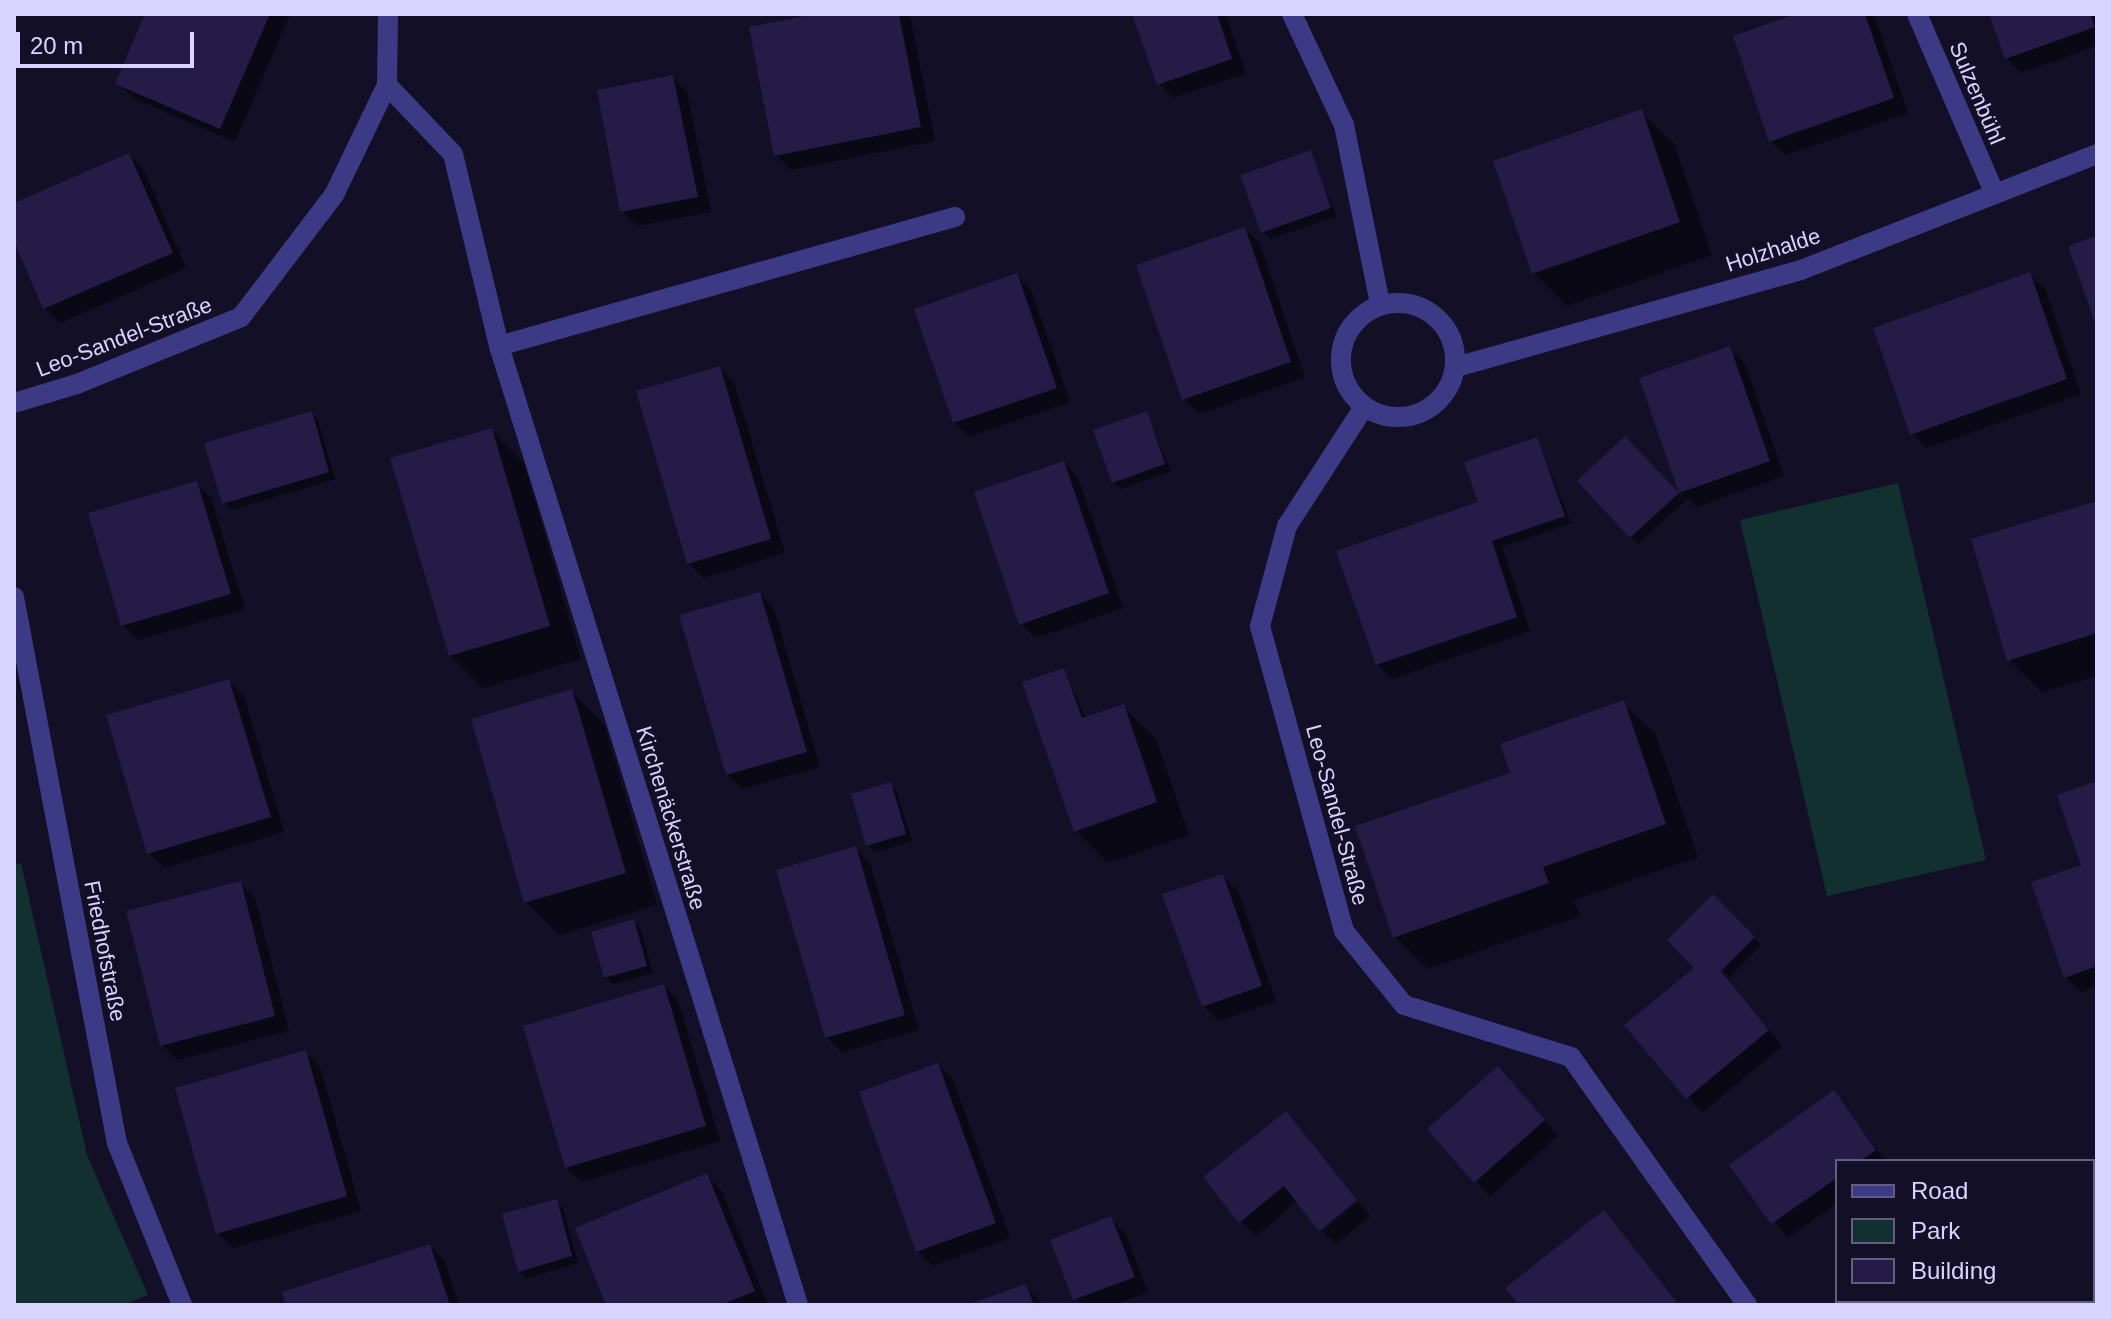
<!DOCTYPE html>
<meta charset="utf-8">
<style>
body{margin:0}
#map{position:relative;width:2111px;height:1319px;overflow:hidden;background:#130f26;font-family:Helvetica,sans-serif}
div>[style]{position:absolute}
.green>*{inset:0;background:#12302f}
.shadow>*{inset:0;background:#0007}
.building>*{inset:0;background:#241b47}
.service>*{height:20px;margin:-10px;padding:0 10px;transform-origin:10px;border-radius:10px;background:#3d3a85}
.minor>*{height:20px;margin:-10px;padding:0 10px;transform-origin:10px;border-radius:10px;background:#3d3a85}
.minor>.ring{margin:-10px;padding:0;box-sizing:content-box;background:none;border:20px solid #3d3a85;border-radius:50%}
span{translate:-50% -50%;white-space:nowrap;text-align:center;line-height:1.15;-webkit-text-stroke:8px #130f26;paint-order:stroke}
.street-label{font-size:22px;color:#d9d4ff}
.frame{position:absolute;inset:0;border:16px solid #d9d4ff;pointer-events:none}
.legend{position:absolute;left:1835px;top:1159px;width:260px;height:144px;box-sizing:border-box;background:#130f26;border:2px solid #625e7d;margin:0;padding:10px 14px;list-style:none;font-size:24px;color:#d9d4ff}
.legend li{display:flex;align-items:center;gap:16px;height:40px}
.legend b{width:40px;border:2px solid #625e7d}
.scale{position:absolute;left:16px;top:32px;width:178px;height:36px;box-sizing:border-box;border:4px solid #d9d4ff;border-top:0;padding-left:10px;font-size:24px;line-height:28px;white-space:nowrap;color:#d9d4ff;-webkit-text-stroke:6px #130f26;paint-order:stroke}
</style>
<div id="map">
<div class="green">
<div style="clip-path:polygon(1898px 483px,1986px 860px,1827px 896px,1740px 520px)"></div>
<div style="clip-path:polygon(21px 863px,87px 1155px,148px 1295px,123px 1305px,14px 1305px,14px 865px)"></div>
</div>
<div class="shadow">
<div style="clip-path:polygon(148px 14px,290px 14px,235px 142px,133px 98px,118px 84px)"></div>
<div style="clip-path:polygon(826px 14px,910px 15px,935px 141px,791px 170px,776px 155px)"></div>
<div style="clip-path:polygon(1134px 14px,1225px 14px,1246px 73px,1173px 98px,1159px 83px)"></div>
<div style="clip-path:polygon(1802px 14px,1874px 14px,1908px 113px,1786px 155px,1771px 141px)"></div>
<div style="clip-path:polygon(1991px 14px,2097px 14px,2097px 46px,2021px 73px,2007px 58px)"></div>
<div style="clip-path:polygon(672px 77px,687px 92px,711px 212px,637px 226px,622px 211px)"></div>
<div style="clip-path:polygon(1641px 112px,1674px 144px,1712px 255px,1567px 306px,1534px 273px)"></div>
<div style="clip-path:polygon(1310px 153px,1336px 216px,1270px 239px,1263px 232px)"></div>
<div style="clip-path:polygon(129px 155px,144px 170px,186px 268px,60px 323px,45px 308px,14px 236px,14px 205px)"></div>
<div style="clip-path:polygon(1245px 229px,1260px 244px,1305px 377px,1199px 414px,1184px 399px)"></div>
<div style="clip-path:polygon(1016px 275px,1031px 290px,1070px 402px,969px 437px,954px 422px)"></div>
<div style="clip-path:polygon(2030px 275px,2045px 289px,2081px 394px,1927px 448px,1912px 433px)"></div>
<div style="clip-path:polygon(1730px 349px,1745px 364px,1784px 476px,1696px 507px,1688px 498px,1638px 544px,1580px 482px,1625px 439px,1684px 500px,1642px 380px)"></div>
<div style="clip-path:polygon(720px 368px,734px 383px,785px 553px,704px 578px,689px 563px)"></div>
<div style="clip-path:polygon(311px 413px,318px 420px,335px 479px,231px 510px,224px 503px)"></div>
<div style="clip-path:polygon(1146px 414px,1171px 471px,1121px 489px,1113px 482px)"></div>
<div style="clip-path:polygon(491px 430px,524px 463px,581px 659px,483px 688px,450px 655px)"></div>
<div style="clip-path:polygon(1537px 439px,1571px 523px,1502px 547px,1530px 631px,1392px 679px,1377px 664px,1480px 503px)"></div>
<div style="clip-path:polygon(1064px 463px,1078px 478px,1123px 608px,1036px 638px,1021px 623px)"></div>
<div style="clip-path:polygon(196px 483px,211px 498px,245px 609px,138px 640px,123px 625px)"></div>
<div style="clip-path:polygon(2097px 503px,2097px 676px,2042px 692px,2009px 660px)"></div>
<div style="clip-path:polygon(759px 594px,774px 609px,820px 767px,742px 789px,727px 774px)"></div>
<div style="clip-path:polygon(1064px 670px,1086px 719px,1123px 707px,1156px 739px,1189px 835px,1108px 863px,1076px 831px)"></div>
<div style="clip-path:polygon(229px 681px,244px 696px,284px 832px,164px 868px,149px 853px)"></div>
<div style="clip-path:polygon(571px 691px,604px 724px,657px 905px,559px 935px,526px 902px)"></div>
<div style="clip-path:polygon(1623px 703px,1656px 735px,1698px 857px,1574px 900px,1580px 916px,1428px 969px,1395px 937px,1513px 774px)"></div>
<div style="clip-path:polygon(2097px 783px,2097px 986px,2081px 992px,2066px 977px)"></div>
<div style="clip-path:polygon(890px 784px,897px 792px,912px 841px,875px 852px,867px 845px)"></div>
<div style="clip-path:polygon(855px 849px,870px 863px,919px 1030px,842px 1052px,827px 1037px)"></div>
<div style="clip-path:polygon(1223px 876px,1238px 891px,1276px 1001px,1218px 1021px,1204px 1006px)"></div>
<div style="clip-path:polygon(240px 883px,255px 898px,289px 1031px,177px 1060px,162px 1045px)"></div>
<div style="clip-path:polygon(1713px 897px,1761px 945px,1730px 977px,1714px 961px,1782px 1046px,1702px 1113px,1626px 1025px,1696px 967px)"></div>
<div style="clip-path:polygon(634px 921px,641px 929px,653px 973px,613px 984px,606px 977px)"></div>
<div style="clip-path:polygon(664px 986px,678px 1001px,720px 1141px,581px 1182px,566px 1167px)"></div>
<div style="clip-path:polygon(305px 1052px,320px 1067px,361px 1211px,233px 1248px,218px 1233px)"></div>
<div style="clip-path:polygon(938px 1065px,953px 1080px,1010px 1238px,932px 1266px,918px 1251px)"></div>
<div style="clip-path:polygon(1512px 1084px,1558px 1136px,1490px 1196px,1476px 1181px)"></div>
<div style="clip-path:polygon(1834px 1093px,1886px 1161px,1837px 1161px,1837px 1203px,1788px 1238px,1731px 1165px)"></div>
<div style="clip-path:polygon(1286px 1114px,1356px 1198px,1320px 1228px,1298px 1201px,1256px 1236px,1241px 1221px)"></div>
<div style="clip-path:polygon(706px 1175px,721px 1190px,768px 1305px,608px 1305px)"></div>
<div style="clip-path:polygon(556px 1201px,563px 1208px,578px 1263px,527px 1278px,519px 1271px)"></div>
<div style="clip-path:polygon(1358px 1201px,1370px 1216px,1336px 1244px,1322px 1231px)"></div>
<div style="clip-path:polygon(1604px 1213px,1679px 1305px,1521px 1305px)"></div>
<div style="clip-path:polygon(1110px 1219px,1125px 1233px,1148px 1292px,1114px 1305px,1081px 1305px,1053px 1241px)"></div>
<div style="clip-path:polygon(430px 1246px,445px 1261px,459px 1305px,288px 1305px)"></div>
<div style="clip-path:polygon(1026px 1286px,1042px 1305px,971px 1305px)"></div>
</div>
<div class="building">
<div style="clip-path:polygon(145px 14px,270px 14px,220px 129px,115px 84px)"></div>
<div style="clip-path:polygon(816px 14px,899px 14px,921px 127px,774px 156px,749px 27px)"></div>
<div style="clip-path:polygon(1132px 14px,1217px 14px,1232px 59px,1157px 85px)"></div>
<div style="clip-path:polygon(1796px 14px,1865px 14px,1894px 98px,1769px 142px,1733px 36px)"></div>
<div style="clip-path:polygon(1989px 14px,2090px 14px,2095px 27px,2005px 59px)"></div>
<div style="clip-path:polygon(673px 75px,698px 197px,620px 212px,597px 90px)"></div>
<div style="clip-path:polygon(1642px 109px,1680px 222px,1532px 274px,1493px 161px)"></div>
<div style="clip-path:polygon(1311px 150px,1331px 208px,1261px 233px,1240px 175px)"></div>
<div style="clip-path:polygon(129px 153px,173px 253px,43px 309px,14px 241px,14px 203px)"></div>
<div style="clip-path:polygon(1245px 227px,1291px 362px,1182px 400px,1136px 265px)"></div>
<div style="clip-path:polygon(2097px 236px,2097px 329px,2068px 246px)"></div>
<div style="clip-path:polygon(2030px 272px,2067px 379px,1910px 435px,1873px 328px)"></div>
<div style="clip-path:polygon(1017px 273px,1057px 388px,953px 423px,914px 309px)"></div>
<div style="clip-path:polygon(1730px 346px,1770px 461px,1679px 493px,1639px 378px)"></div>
<div style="clip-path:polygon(720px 366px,771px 539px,687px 564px,636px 391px)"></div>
<div style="clip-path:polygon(312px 411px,329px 472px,222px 504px,204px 443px)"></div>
<div style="clip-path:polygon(1147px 411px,1165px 464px,1112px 483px,1093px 430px)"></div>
<div style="clip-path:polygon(492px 428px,550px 626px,449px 656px,390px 458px)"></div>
<div style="clip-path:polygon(1625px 436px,1679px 493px,1630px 538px,1577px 481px)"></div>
<div style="clip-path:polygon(1537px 437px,1565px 516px,1492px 541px,1517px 617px,1376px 665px,1336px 551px,1478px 502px,1464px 462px)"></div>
<div style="clip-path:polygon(1064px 461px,1109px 593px,1019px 625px,974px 492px)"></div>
<div style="clip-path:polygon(197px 481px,231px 594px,121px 626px,88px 513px)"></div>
<div style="clip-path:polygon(2097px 501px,2097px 633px,2007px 661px,1971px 539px)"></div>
<div style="clip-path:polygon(760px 592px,807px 752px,726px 775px,679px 615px)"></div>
<div style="clip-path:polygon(1064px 668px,1082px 718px,1124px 704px,1157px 802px,1074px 832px,1022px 682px)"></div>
<div style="clip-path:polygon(229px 679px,271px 817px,147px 854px,106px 715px)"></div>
<div style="clip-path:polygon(572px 689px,626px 873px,524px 903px,471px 719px)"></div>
<div style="clip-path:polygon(1624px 700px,1666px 824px,1543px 867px,1549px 883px,1393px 938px,1355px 826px,1510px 773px,1500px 744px)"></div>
<div style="clip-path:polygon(2097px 781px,2097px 966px,2064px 978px,2031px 882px,2081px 865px,2057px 795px)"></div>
<div style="clip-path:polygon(891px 782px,906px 834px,866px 846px,851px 794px)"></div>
<div style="clip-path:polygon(856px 846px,905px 1015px,825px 1038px,776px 870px)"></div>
<div style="clip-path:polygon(1223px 874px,1262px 986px,1202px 1007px,1162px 894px)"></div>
<div style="clip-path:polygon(241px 881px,275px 1016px,160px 1046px,126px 911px)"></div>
<div style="clip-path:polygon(1713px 894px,1755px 937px,1721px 971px,1769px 1030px,1686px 1099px,1624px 1025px,1694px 968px,1667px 940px)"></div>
<div style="clip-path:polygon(634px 919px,647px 966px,604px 978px,591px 932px)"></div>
<div style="clip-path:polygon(664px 984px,706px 1126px,565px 1168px,523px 1026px)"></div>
<div style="clip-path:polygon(306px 1050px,347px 1196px,216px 1234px,175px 1088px)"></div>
<div style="clip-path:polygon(938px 1063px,996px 1223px,916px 1252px,859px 1092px)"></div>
<div style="clip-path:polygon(1498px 1066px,1545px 1120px,1474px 1183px,1427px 1129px)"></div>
<div style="clip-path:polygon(1834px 1090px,1876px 1150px,1860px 1161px,1837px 1161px,1837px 1178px,1771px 1224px,1729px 1165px)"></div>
<div style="clip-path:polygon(1286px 1111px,1357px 1200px,1319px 1231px,1284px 1186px,1239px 1223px,1203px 1177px)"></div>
<div style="clip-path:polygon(707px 1173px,755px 1291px,721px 1305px,606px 1305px,575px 1228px)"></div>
<div style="clip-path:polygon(557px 1199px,572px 1256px,518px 1272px,502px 1214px)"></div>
<div style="clip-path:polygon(1604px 1210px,1679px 1305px,1519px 1305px,1505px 1288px)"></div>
<div style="clip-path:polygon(1111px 1216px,1135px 1277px,1073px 1300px,1050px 1240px)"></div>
<div style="clip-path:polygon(430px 1244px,450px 1305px,286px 1305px,282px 1292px)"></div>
<div style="clip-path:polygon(1026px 1284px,1034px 1305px,967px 1305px)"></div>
</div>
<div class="service">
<div style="left:499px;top:346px;width:474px;rotate:-15.8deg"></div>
</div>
<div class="minor">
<div style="left:1292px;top:14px;width:123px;rotate:64.9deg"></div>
<div style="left:1344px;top:125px;width:183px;rotate:78.6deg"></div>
<div style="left:1917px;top:14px;width:192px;rotate:66.6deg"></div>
<div style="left:387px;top:85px;width:95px;rotate:46.3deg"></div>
<div style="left:453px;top:154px;width:197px;rotate:76.5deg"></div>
<div style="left:499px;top:346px;width:1005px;rotate:72.68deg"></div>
<div class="ring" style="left:1341px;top:303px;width:94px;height:94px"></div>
<div style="left:1456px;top:367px;width:358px;rotate:-15.7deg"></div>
<div style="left:1801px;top:270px;width:318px;rotate:-21.4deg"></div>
<div style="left:14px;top:403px;width:66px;rotate:-16.8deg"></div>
<div style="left:77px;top:384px;width:177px;rotate:-22.2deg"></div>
<div style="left:241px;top:317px;width:153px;rotate:-52.7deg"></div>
<div style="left:334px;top:195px;width:122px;rotate:-64.3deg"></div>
<div style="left:387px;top:85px;width:71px;rotate:-89.2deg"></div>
<div style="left:1364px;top:407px;width:142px;rotate:122.9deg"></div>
<div style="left:1287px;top:526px;width:104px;rotate:105.1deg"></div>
<div style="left:1260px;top:626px;width:316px;rotate:74.6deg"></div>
<div style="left:1344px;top:931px;width:95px;rotate:51deg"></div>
<div style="left:1404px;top:1005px;width:175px;rotate:17.3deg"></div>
<div style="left:1571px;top:1057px;width:304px;rotate:54.6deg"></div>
<div style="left:14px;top:597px;width:556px;rotate:79.32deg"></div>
<div style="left:117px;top:1143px;width:175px;rotate:68.1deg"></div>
</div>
<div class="street-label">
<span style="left:1977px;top:93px;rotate:67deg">Sulzenbühl</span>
<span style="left:1773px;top:250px;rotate:-18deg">Holzhalde</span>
<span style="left:124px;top:337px;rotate:-21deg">Leo-Sandel-Straße</span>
<span style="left:1337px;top:815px;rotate:75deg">Leo-Sandel-Straße</span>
<span style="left:671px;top:818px;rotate:73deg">Kirchenäckerstraße</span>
<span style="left:105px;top:951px;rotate:79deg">Friedhofstraße</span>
</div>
<div class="frame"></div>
<ul class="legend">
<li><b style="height:10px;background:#3d3a85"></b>Road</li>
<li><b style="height:22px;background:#12302f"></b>Park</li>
<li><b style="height:22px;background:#241b47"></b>Building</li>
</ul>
<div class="scale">20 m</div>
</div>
